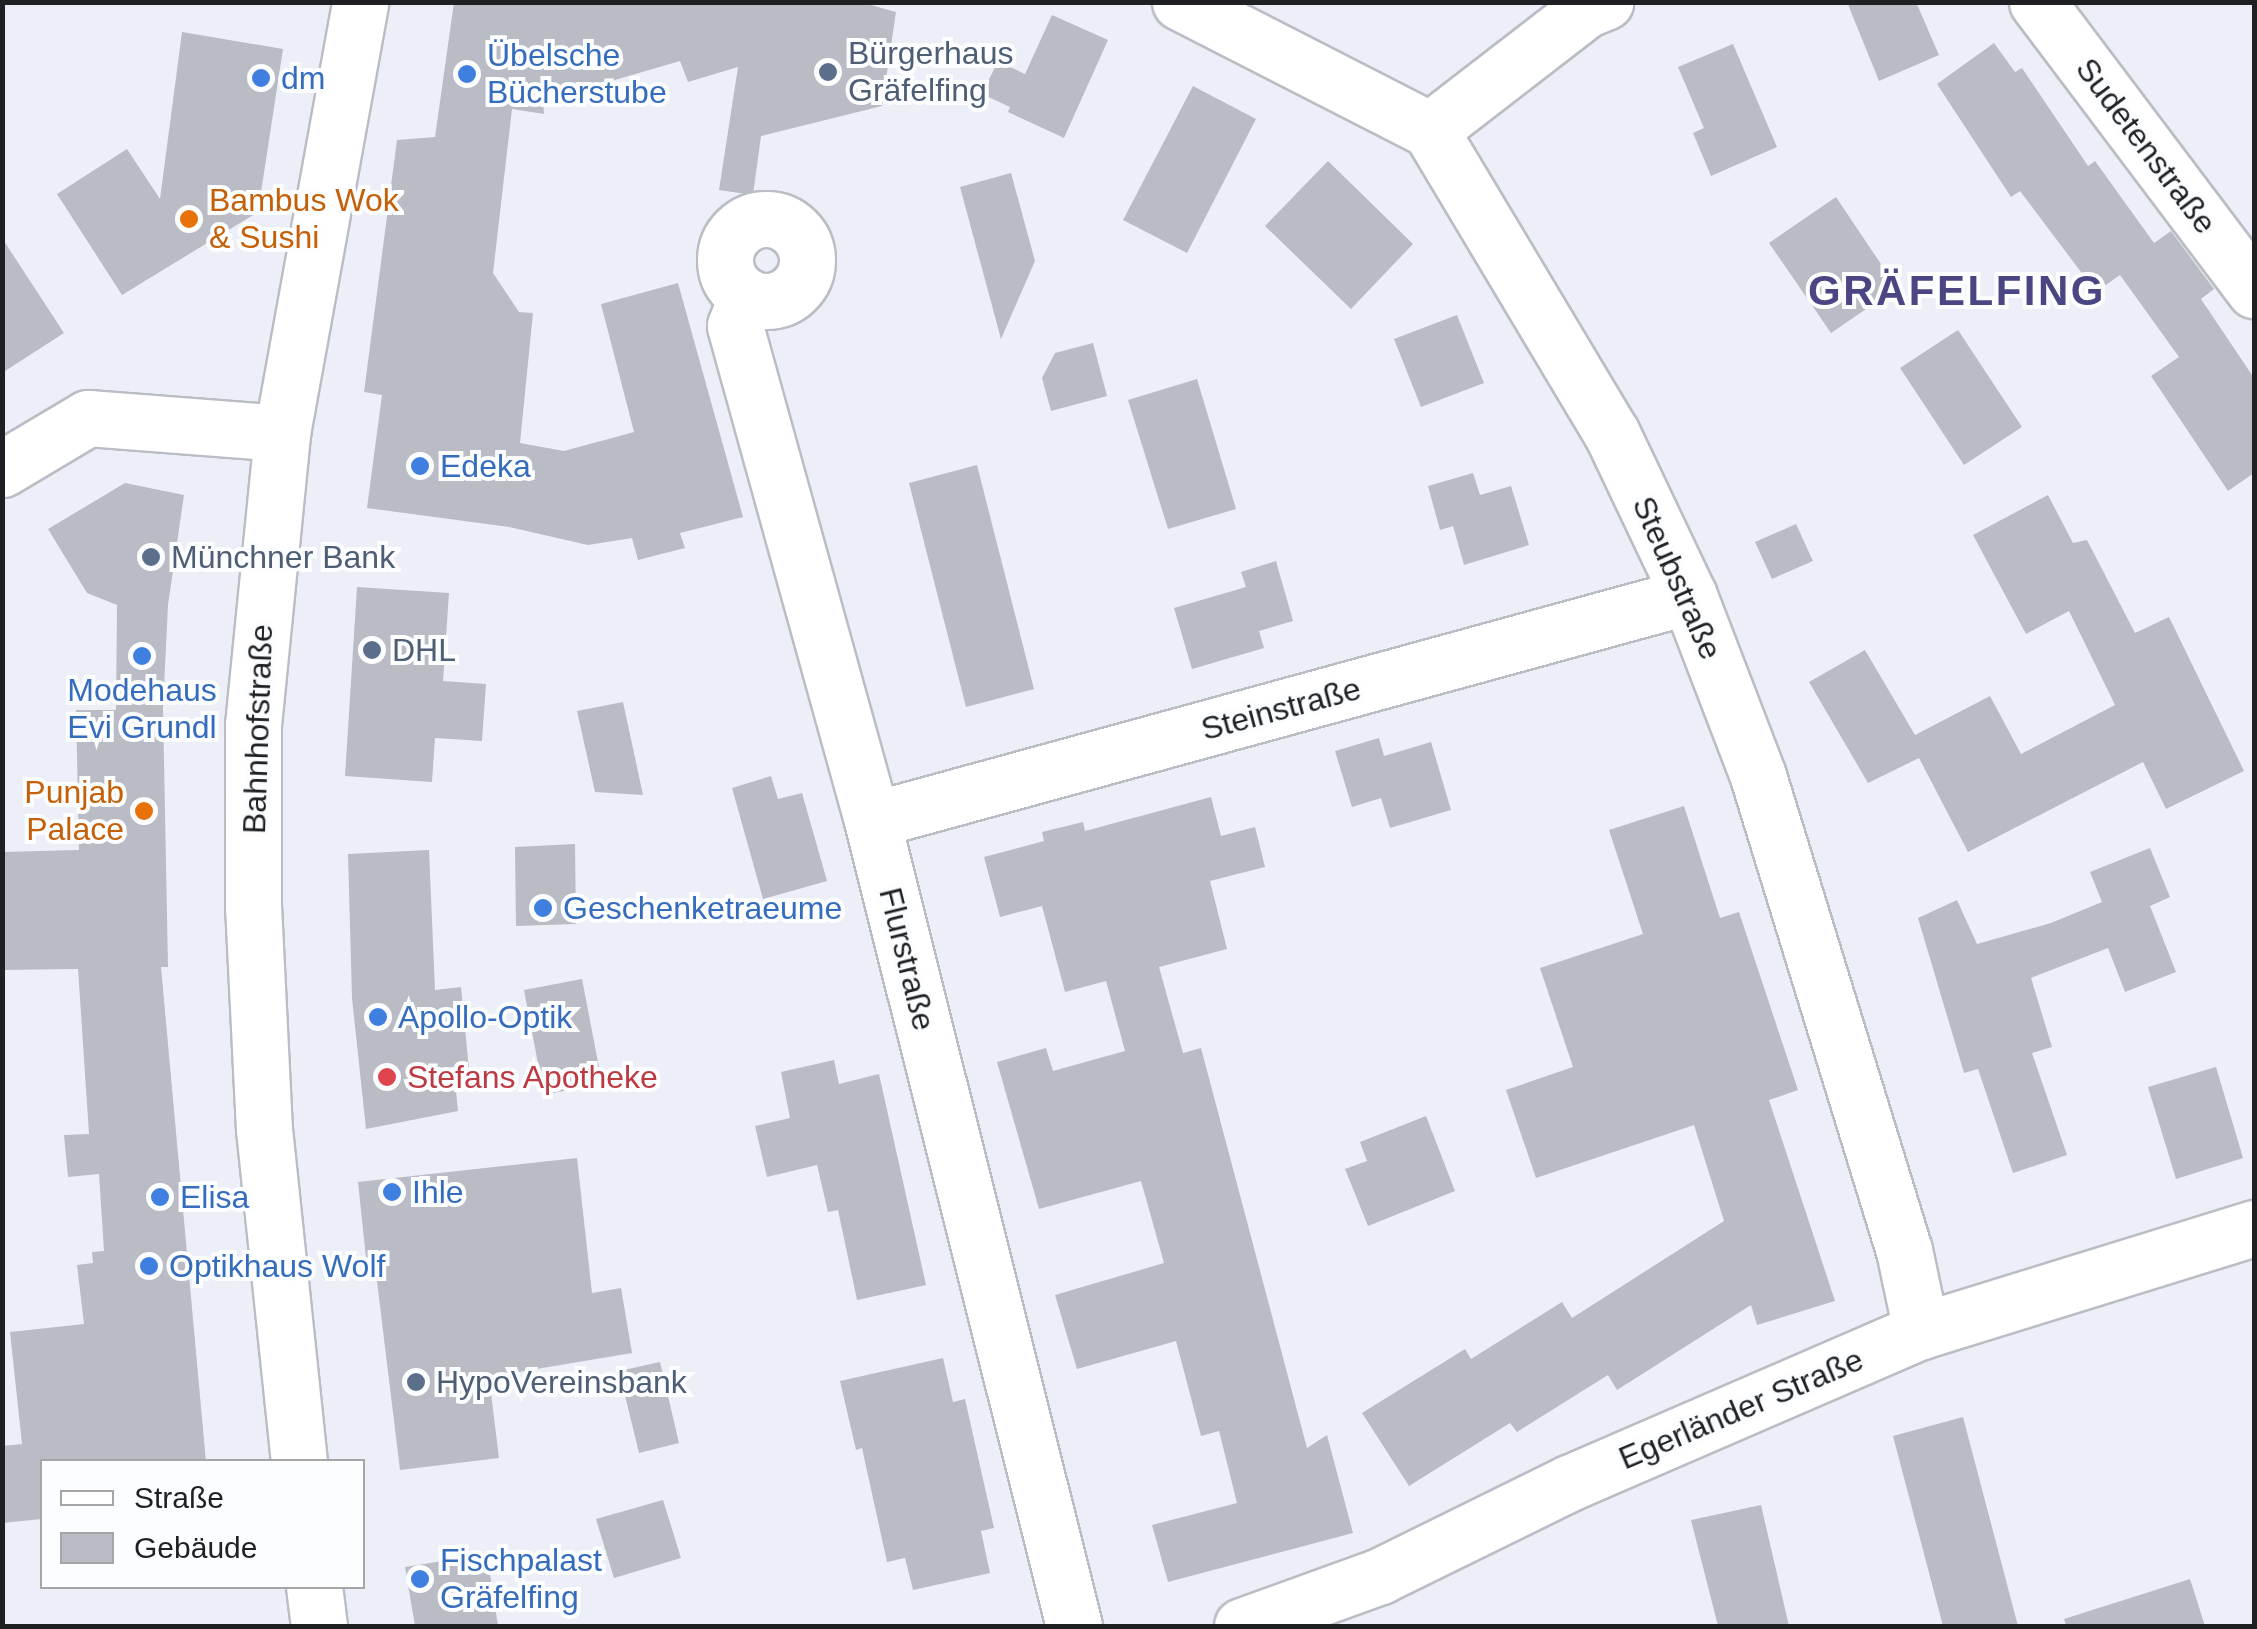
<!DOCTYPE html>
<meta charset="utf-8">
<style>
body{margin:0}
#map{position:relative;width:2257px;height:1629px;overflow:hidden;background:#edeff8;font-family:Arial,sans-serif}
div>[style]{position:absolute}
.building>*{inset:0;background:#b9bcc4}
.roads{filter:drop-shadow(2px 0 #bbbdc5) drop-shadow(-2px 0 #bbbdc5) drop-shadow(0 2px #bbbdc5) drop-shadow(0 -2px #bbbdc5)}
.street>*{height:55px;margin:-27.5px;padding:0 27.5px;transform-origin:27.5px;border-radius:27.5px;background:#fff}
.street>.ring{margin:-27.5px;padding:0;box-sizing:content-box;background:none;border:55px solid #fff;border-radius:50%}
.secondary>*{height:55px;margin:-27.5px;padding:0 27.5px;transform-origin:27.5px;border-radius:27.5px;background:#fff}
.dots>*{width:28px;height:28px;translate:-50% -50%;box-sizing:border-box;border:5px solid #fcfdfe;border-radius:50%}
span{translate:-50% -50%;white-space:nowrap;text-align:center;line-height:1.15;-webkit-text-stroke:8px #fcfdfe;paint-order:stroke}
.service-label{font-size:32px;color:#4e5e75}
.left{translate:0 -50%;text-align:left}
.shop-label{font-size:32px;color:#366cbe}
.street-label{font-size:32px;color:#1f2023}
.food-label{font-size:32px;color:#c56008}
.right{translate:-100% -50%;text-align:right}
.health-label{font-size:32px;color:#be3a42}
.district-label{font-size:42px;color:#4a4683;font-weight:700;letter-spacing:2.5px}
.frame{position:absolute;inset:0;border:5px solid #1f2023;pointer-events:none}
.legend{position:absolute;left:40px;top:1459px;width:325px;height:130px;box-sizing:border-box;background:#fcfdfe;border:2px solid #a4a5a6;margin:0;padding:12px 18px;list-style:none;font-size:30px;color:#1f2023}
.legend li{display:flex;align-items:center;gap:20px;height:50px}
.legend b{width:50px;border:2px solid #a4a5a6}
</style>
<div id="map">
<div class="building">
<div style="clip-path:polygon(454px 2px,860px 2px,896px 12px,882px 106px,761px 136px,753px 195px,719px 190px,738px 67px,688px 82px,680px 61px,543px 101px,544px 114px,512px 109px,493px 273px,519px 312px,533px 313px,520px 443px,564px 451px,634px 432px,601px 304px,678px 283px,743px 517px,680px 533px,685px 548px,638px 560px,632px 538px,588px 545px,509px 527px,367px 508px,382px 395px,364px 392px,397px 140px,435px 137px)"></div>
<div style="clip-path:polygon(1847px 2px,1916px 2px,1939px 55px,1879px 81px)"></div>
<div style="clip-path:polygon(1052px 15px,1108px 40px,1064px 138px,1008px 112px,1010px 107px,982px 94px,998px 61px,1025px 74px)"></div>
<div style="clip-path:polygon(182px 32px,283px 49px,258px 212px,122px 295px,57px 194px,127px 149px,160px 199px)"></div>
<div style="clip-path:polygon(1994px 43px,2015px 72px,2022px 68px,2088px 166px,2095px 161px,2154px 243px,2171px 231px,2214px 289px,2201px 299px,2254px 378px,2254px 473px,2228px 491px,2151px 376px,2179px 357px,2120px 275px,2096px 292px,2020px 191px,2011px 197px,1937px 84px)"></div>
<div style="clip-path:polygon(1733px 44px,1777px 147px,1711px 176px,1693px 133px,1704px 128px,1678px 67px)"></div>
<div style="clip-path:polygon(1193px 86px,1256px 119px,1187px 253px,1123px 220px)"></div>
<div style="clip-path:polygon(1328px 161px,1413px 244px,1351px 309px,1265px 226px)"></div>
<div style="clip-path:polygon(1011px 173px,1035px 261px,1001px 339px,960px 187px)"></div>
<div style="clip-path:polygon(1836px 197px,1897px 288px,1831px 333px,1769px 243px)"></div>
<div style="clip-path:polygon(2px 238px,64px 333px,2px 373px)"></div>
<div style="clip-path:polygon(1457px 315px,1484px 383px,1421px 407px,1394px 339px)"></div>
<div style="clip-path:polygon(1958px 330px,2022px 427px,1964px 465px,1900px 368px)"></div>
<div style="clip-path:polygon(1093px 343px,1107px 396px,1051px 411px,1042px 378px,1055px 353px)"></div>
<div style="clip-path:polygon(1197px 379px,1236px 509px,1168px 529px,1128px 400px)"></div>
<div style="clip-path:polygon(977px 465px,1034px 689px,966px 707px,909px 483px)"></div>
<div style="clip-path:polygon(1473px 473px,1480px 495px,1511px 486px,1529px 545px,1464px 565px,1453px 526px,1440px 530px,1428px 486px)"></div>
<div style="clip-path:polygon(125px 483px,184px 495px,168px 605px,163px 708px,168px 967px,161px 967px,206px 1462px,42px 1462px,42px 1519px,2px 1523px,2px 1446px,22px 1444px,10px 1332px,84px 1324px,77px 1265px,93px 1263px,92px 1252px,104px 1251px,99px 1174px,68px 1177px,64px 1135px,89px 1134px,78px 969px,2px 970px,2px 852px,79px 850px,76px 710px,116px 710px,117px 605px,87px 593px,48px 529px)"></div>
<div style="clip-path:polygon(2048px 495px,2073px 543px,2087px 540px,2135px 633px,2169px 617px,2244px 771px,2166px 809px,2143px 762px,1968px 852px,1919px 758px,1868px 783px,1809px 682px,1865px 650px,1915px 735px,1990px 696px,2021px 754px,2115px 705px,2069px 611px,2026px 634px,1973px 535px)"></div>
<div style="clip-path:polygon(1796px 524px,1813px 561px,1772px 579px,1755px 542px)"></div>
<div style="clip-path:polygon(1276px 561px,1293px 621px,1259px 631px,1264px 648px,1192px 669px,1174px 608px,1246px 587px,1241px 572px)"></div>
<div style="clip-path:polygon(357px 587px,449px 593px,443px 681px,486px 684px,482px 741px,435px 738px,432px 782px,345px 776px)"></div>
<div style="clip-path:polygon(623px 702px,643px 795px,595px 792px,577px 711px)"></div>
<div style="clip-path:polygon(1379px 738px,1384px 756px,1431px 742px,1451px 810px,1390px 828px,1381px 798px,1352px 807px,1335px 751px)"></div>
<div style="clip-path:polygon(771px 776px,778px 799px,802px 793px,827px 881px,763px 899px,732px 788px)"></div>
<div style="clip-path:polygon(1211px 797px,1221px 836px,1255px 827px,1265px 867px,1210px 881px,1227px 949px,1159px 967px,1183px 1053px,1201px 1048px,1307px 1448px,1327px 1435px,1353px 1533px,1168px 1582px,1152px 1525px,1237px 1503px,1219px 1431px,1201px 1436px,1176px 1341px,1077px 1369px,1055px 1295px,1164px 1263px,1141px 1181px,1039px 1209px,997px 1062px,1046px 1048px,1053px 1071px,1125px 1051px,1106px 981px,1065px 992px,1042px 906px,1000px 917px,984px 857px,1044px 841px,1042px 832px,1083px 822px,1085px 831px)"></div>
<div style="clip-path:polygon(1684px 806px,1720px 918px,1739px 912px,1798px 1090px,1769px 1100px,1835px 1301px,1757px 1325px,1751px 1305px,1617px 1390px,1608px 1375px,1517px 1432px,1510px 1423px,1409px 1486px,1362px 1413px,1465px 1349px,1471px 1359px,1562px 1302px,1572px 1318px,1724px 1221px,1694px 1125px,1536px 1178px,1506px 1090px,1573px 1067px,1540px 968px,1643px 934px,1609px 830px)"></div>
<div style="clip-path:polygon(575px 844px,576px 924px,516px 926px,515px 847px)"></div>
<div style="clip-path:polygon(2150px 848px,2170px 897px,2150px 906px,2176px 972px,2125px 992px,2108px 948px,2031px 978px,2052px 1047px,2032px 1053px,2067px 1155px,2013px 1173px,1978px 1069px,1964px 1073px,1918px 918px,1957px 900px,1977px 944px,2051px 923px,2102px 902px,2090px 872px)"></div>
<div style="clip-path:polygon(429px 850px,435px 990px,461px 987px,471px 1090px,456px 1091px,458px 1111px,366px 1129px,352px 998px,348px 854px)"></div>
<div style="clip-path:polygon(582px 979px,602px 1083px,544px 1095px,524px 990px)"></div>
<div style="clip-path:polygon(834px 1060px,839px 1084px,879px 1074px,926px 1285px,857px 1300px,838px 1210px,828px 1212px,817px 1165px,767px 1177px,755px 1126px,790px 1118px,781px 1072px)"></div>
<div style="clip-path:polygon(2216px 1067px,2243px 1158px,2176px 1179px,2148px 1087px)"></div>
<div style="clip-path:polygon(1426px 1116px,1455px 1191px,1368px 1226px,1345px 1169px,1367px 1161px,1360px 1142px)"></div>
<div style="clip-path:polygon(577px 1158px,592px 1293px,621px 1288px,632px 1353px,489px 1377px,499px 1458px,400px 1470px,374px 1257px,366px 1258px,358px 1182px)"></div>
<div style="clip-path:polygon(943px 1358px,953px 1402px,965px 1399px,994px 1528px,981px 1531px,990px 1573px,913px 1590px,905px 1558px,887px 1562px,862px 1448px,856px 1450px,840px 1381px)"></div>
<div style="clip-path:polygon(660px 1362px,679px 1443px,639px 1453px,619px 1371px)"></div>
<div style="clip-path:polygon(1963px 1417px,2018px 1626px,1943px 1626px,1893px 1436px)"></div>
<div style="clip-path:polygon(663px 1500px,681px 1558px,614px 1578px,596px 1519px)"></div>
<div style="clip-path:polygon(1761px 1505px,1789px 1626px,1718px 1626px,1691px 1520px)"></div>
<div style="clip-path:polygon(487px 1554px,498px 1626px,415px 1626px,405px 1567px)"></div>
<div style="clip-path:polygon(2190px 1579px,2205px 1626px,2066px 1626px,2064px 1619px)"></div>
</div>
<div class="roads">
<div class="street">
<div style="left:1180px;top:2px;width:281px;rotate:27.1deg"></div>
<div style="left:1430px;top:130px;width:354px;rotate:59.1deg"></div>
<div style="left:1612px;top:434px;width:179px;rotate:64.6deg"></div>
<div style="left:1689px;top:596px;width:193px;rotate:69deg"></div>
<div style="left:1758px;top:776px;width:496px;rotate:72.9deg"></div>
<div style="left:1904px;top:1250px;width:83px;rotate:78.1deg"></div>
<div style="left:2037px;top:2px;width:361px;rotate:53deg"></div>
<div style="left:1430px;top:130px;width:196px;rotate:-37.7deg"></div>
<div style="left:1585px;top:10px;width:22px;rotate:-22deg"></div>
<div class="ring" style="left:725px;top:219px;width:27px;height:27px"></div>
<div style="left:747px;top:296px;width:32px;rotate:112deg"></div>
<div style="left:735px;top:326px;width:513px;rotate:74.5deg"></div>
<div style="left:872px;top:820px;width:831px;rotate:75.93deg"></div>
<div style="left:872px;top:820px;width:847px;rotate:-15.33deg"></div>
<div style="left:1242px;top:1626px;width:147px;rotate:-19.9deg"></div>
<div style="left:1380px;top:1576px;width:211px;rotate:-26.2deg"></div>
<div style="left:1569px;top:1483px;width:383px;rotate:-23.4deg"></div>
<div style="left:1921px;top:1331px;width:349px;rotate:-17.2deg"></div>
</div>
<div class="secondary">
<div style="left:2px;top:469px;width:100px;rotate:-30.7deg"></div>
<div style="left:88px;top:418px;width:195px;rotate:4.4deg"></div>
<div style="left:299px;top:1462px;width:334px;rotate:-96deg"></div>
<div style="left:264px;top:1130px;width:223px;rotate:-92.8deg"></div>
<div style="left:253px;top:907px;width:182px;rotate:-90deg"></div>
<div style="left:253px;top:725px;width:293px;rotate:-84.3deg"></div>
<div style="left:282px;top:433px;width:438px;rotate:-79.7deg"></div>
<div style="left:314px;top:1586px;width:40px;rotate:82.9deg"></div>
</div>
</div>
<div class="dots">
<div style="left:828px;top:72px;background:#5c6f8a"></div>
<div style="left:467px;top:74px;background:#3f7fe0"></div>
<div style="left:261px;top:78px;background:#3f7fe0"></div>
<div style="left:189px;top:219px;background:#e8710a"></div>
<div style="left:420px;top:466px;background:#3f7fe0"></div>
<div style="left:151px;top:557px;background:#5c6f8a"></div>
<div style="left:372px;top:650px;background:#5c6f8a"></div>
<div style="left:142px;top:656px;background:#3f7fe0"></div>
<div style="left:144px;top:811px;background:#e8710a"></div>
<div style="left:543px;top:908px;background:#3f7fe0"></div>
<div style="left:378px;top:1017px;background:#3f7fe0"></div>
<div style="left:387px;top:1077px;background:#e0444e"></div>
<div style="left:392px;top:1192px;background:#3f7fe0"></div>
<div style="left:160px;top:1197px;background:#3f7fe0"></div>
<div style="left:149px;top:1266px;background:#3f7fe0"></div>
<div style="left:416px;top:1382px;background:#5c6f8a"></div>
<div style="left:420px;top:1579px;background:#3f7fe0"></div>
</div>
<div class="service-label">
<span class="left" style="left:848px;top:72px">Bürgerhaus<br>Gräfelfing</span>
<span class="left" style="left:171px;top:557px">Münchner Bank</span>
<span class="left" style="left:392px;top:650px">DHL</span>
<span class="left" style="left:436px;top:1382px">HypoVereinsbank</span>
</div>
<div class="shop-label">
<span class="left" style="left:487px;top:74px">Übelsche<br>Bücherstube</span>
<span class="left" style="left:281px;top:78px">dm</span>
<span class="left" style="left:440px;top:466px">Edeka</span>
<span style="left:142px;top:709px">Modehaus<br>Evi Grundl</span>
<span class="left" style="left:563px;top:908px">Geschenketraeume</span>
<span class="left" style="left:398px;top:1017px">Apollo-Optik</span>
<span class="left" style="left:412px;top:1192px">Ihle</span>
<span class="left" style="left:180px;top:1197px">Elisa</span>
<span class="left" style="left:169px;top:1266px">Optikhaus Wolf</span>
<span class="left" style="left:440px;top:1579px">Fischpalast<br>Gräfelfing</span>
</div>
<div class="street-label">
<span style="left:2146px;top:146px;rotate:53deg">Sudetenstraße</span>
<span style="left:1677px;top:578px;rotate:66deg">Steubstraße</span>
<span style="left:1281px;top:709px;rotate:-15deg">Steinstraße</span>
<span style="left:258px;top:729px;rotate:-88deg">Bahnhofstraße</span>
<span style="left:907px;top:959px;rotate:76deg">Flurstraße</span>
<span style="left:1741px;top:1409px;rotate:-23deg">Egerländer Straße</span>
</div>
<div class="food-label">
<span class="left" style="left:209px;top:219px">Bambus Wok<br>&amp; Sushi</span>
<span class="right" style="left:124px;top:811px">Punjab<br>Palace</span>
</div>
<div class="health-label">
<span class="left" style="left:407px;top:1077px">Stefans Apotheke</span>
</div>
<div class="district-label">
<span style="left:1957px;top:291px">GRÄFELFING</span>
</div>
<div class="frame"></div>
<ul class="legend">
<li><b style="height:12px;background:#fff"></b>Straße</li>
<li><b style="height:28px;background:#b9bcc4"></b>Gebäude</li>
</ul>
</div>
